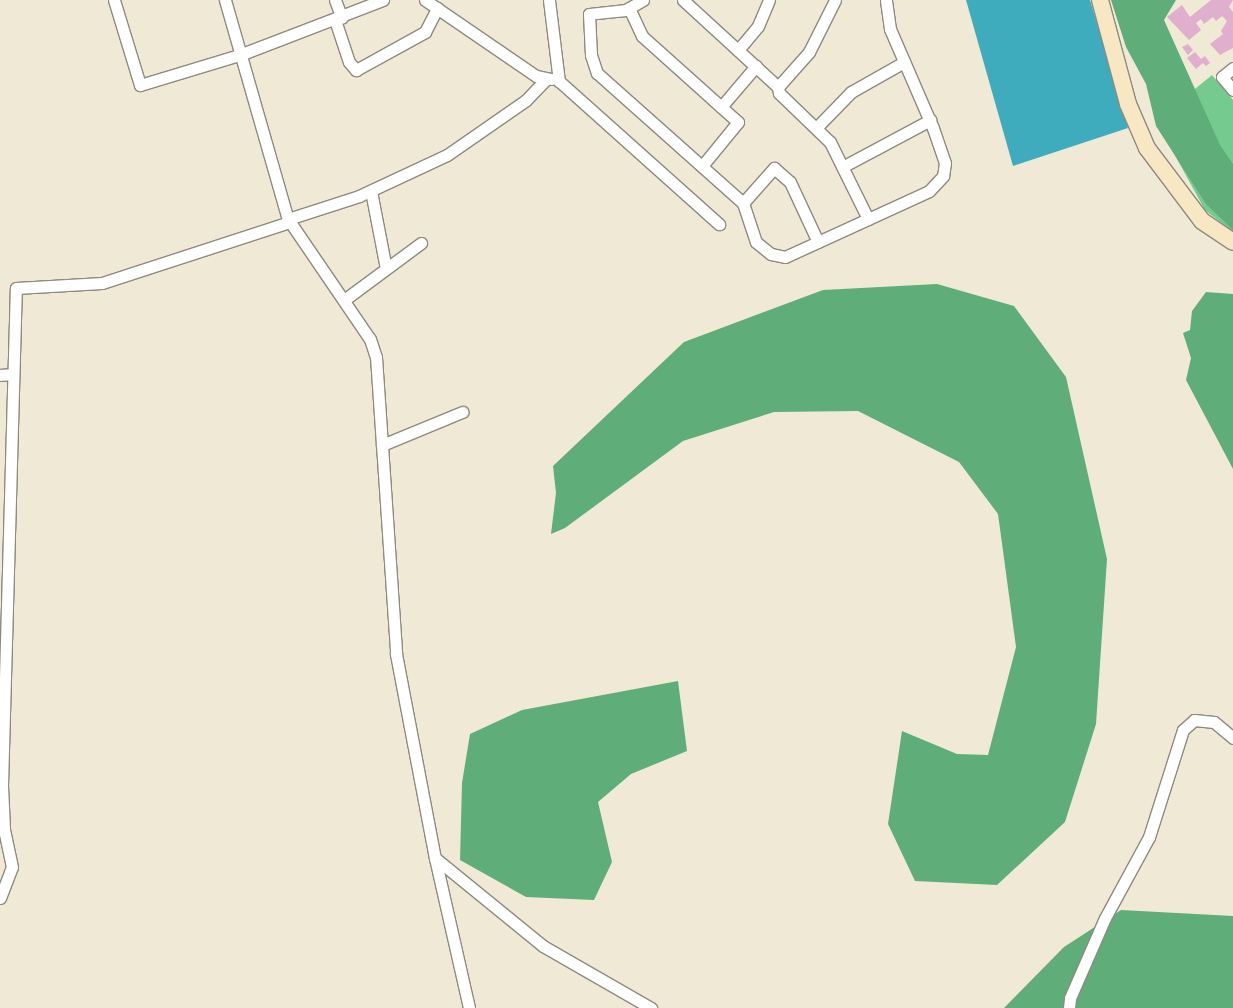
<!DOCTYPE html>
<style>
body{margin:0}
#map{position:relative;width:1233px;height:1008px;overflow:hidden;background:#f0e9d5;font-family:Dekko,sans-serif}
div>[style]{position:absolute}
.green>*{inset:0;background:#74ca8f}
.forest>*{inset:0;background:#5fae7a}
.water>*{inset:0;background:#3eacbc}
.building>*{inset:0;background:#dfafcd}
.roads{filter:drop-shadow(1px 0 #8e8a80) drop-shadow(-1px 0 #8e8a80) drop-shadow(0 1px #8e8a80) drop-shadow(0 -1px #8e8a80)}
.street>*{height:11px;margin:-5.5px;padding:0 5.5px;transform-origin:5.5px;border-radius:5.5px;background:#fff}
.secondary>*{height:16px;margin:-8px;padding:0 8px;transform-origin:8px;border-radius:8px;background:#f7e8c3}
span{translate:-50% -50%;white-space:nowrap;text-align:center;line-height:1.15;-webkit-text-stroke:4.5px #f6f6f2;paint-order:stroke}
</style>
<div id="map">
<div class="green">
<div style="clip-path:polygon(1212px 75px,1233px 100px,1233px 232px,1205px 210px,1156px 121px)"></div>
</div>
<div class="forest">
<div style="clip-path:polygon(1111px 0,1176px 0,1164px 20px,1220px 145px,1233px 164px,1233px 230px,1206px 204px,1156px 126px,1146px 84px,1126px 47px)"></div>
<div style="clip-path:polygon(937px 284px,1014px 306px,1066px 377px,1107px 559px,1096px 724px,1065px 822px,997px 885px,915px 881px,888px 824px,902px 731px,957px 754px,988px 755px,1016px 647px,998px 514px,959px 462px,858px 411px,774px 412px,683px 441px,565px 528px,551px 534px,556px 493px,553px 466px,684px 342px,823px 290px)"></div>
<div style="clip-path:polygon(1206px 292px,1233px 294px,1233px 469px,1186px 380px,1191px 358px,1183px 333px,1190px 330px,1192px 311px)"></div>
<div style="clip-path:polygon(678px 681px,687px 751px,631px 774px,598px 802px,612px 862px,594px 900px,526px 897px,460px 860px,462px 783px,470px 734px,522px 710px)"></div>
<div style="clip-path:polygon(1121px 910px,1233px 916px,1233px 1008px,1004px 1008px,1064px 947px)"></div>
</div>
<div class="water">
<div style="clip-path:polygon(966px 0,1090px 0,1128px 128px,1013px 166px)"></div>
</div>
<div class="building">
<div style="clip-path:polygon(1211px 0,1233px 0,1229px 7px,1233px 12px,1233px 48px,1220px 55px,1210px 44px,1223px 34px,1221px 31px,1227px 21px,1222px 16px,1216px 21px,1213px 17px,1204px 24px,1201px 19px,1196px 23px,1201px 30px,1189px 40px,1167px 17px,1182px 5px,1190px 17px)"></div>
<div style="clip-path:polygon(1188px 44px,1193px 50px,1188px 55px,1182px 47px)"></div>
<div style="clip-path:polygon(1195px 52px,1201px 59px,1205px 56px,1210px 63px,1206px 66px,1203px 63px,1196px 69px,1187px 58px)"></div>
</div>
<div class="roads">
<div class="street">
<div style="left:114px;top:0;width:89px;rotate:73deg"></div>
<div style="left:140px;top:85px;width:107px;rotate:-16.9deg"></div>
<div style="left:242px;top:54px;width:151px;rotate:-21deg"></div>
<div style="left:225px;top:0;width:228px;rotate:74deg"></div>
<div style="left:288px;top:219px;width:145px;rotate:55.7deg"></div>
<div style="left:370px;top:339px;width:19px;rotate:72deg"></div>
<div style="left:376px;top:357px;width:298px;rotate:86.1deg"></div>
<div style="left:396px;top:654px;width:208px;rotate:79.2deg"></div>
<div style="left:435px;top:858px;width:154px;rotate:77.2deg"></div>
<div style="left:335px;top:0;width:19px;rotate:69deg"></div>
<div style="left:425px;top:0;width:135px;rotate:34.4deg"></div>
<div style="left:536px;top:76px;width:16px;rotate:11deg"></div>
<div style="left:549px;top:0;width:82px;rotate:83deg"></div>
<div style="left:559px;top:81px;width:215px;rotate:41.8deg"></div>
<div style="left:643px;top:0;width:20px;rotate:150deg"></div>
<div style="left:626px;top:10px;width:37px;rotate:174deg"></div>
<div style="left:589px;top:14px;width:41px;rotate:87.2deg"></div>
<div style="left:591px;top:55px;width:19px;rotate:72deg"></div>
<div style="left:597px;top:73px;width:195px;rotate:41.7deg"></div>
<div style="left:743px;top:203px;width:41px;rotate:71.6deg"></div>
<div style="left:756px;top:242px;width:19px;rotate:39deg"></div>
<div style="left:771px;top:254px;width:14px;rotate:12deg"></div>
<div style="left:785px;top:257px;width:158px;rotate:-24.6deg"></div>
<div style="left:929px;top:191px;width:21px;rotate:-47deg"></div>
<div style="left:943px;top:176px;width:13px;rotate:-81deg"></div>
<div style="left:945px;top:163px;width:39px;rotate:-109deg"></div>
<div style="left:932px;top:126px;width:106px;rotate:-113.4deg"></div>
<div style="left:890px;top:29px;width:29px;rotate:-98deg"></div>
<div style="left:683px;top:0;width:129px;rotate:42.5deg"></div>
<div style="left:778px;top:87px;width:6px;rotate:81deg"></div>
<div style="left:779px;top:93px;width:71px;rotate:43.9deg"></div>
<div style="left:830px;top:142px;width:86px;rotate:63.7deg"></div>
<div style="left:629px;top:8px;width:31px;rotate:65deg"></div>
<div style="left:642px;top:36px;width:129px;rotate:41.9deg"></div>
<div style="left:738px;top:122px;width:57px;rotate:129.3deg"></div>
<div style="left:335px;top:20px;width:44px;rotate:71.6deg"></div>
<div style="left:349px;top:62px;width:11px;rotate:49deg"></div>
<div style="left:356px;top:70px;width:79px;rotate:-28.8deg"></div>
<div style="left:425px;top:32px;width:27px;rotate:-63deg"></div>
<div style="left:738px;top:50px;width:31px;rotate:-50deg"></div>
<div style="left:758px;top:26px;width:28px;rotate:-67deg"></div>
<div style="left:1233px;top:68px;width:14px;rotate:141deg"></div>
<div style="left:1222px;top:77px;width:17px;rotate:50deg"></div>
<div style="left:778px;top:87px;width:47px;rotate:-48.5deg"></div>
<div style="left:809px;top:52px;width:58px;rotate:-63.4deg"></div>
<div style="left:721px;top:107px;width:54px;rotate:-49.5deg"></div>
<div style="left:817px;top:127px;width:49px;rotate:-45.8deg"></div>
<div style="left:851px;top:92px;width:61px;rotate:-29.5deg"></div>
<div style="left:844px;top:166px;width:98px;rotate:-28.1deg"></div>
<div style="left:371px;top:191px;width:79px;rotate:79.1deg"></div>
<div style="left:743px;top:203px;width:47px;rotate:-48.5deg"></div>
<div style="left:774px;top:168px;width:21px;rotate:41deg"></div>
<div style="left:790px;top:182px;width:66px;rotate:65deg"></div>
<div style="left:288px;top:219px;width:75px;rotate:-17.9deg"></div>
<div style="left:359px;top:196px;width:97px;rotate:-25deg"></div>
<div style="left:447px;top:155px;width:96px;rotate:-34.8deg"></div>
<div style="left:526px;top:100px;width:30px;rotate:-46deg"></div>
<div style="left:344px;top:300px;width:96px;rotate:-36.5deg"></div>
<div style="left:0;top:375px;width:13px;rotate:-4deg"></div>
<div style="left:382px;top:445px;width:87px;rotate:-22.4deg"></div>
<div style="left:435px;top:858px;width:139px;rotate:39.2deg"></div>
<div style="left:543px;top:946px;width:125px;rotate:29.9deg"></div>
<div style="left:0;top:898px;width:33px;rotate:-69deg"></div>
<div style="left:12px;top:867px;width:40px;rotate:-102deg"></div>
<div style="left:4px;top:828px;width:43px;rotate:-92.7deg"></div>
<div style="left:2px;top:785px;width:497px;rotate:-88.4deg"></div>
<div style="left:16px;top:288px;width:86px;rotate:-3.3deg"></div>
<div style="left:102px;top:283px;width:198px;rotate:-18deg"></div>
<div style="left:1069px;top:1008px;width:10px;rotate:-84deg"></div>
<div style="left:1070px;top:998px;width:87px;rotate:-66.4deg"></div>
<div style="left:1105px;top:918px;width:92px;rotate:-61.5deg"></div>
<div style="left:1149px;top:837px;width:112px;rotate:-72.4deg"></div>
<div style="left:1183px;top:730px;width:15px;rotate:-42deg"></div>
<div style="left:1194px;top:720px;width:20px;rotate:6deg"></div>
<div style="left:1214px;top:722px;width:25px;rotate:40deg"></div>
</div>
<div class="secondary">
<div style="left:1100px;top:0;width:108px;rotate:74.9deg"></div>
<div style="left:1128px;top:104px;width:48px;rotate:66.6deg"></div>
<div style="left:1147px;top:148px;width:91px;rotate:53deg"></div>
<div style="left:1202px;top:221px;width:37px;rotate:34deg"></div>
</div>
</div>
</div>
